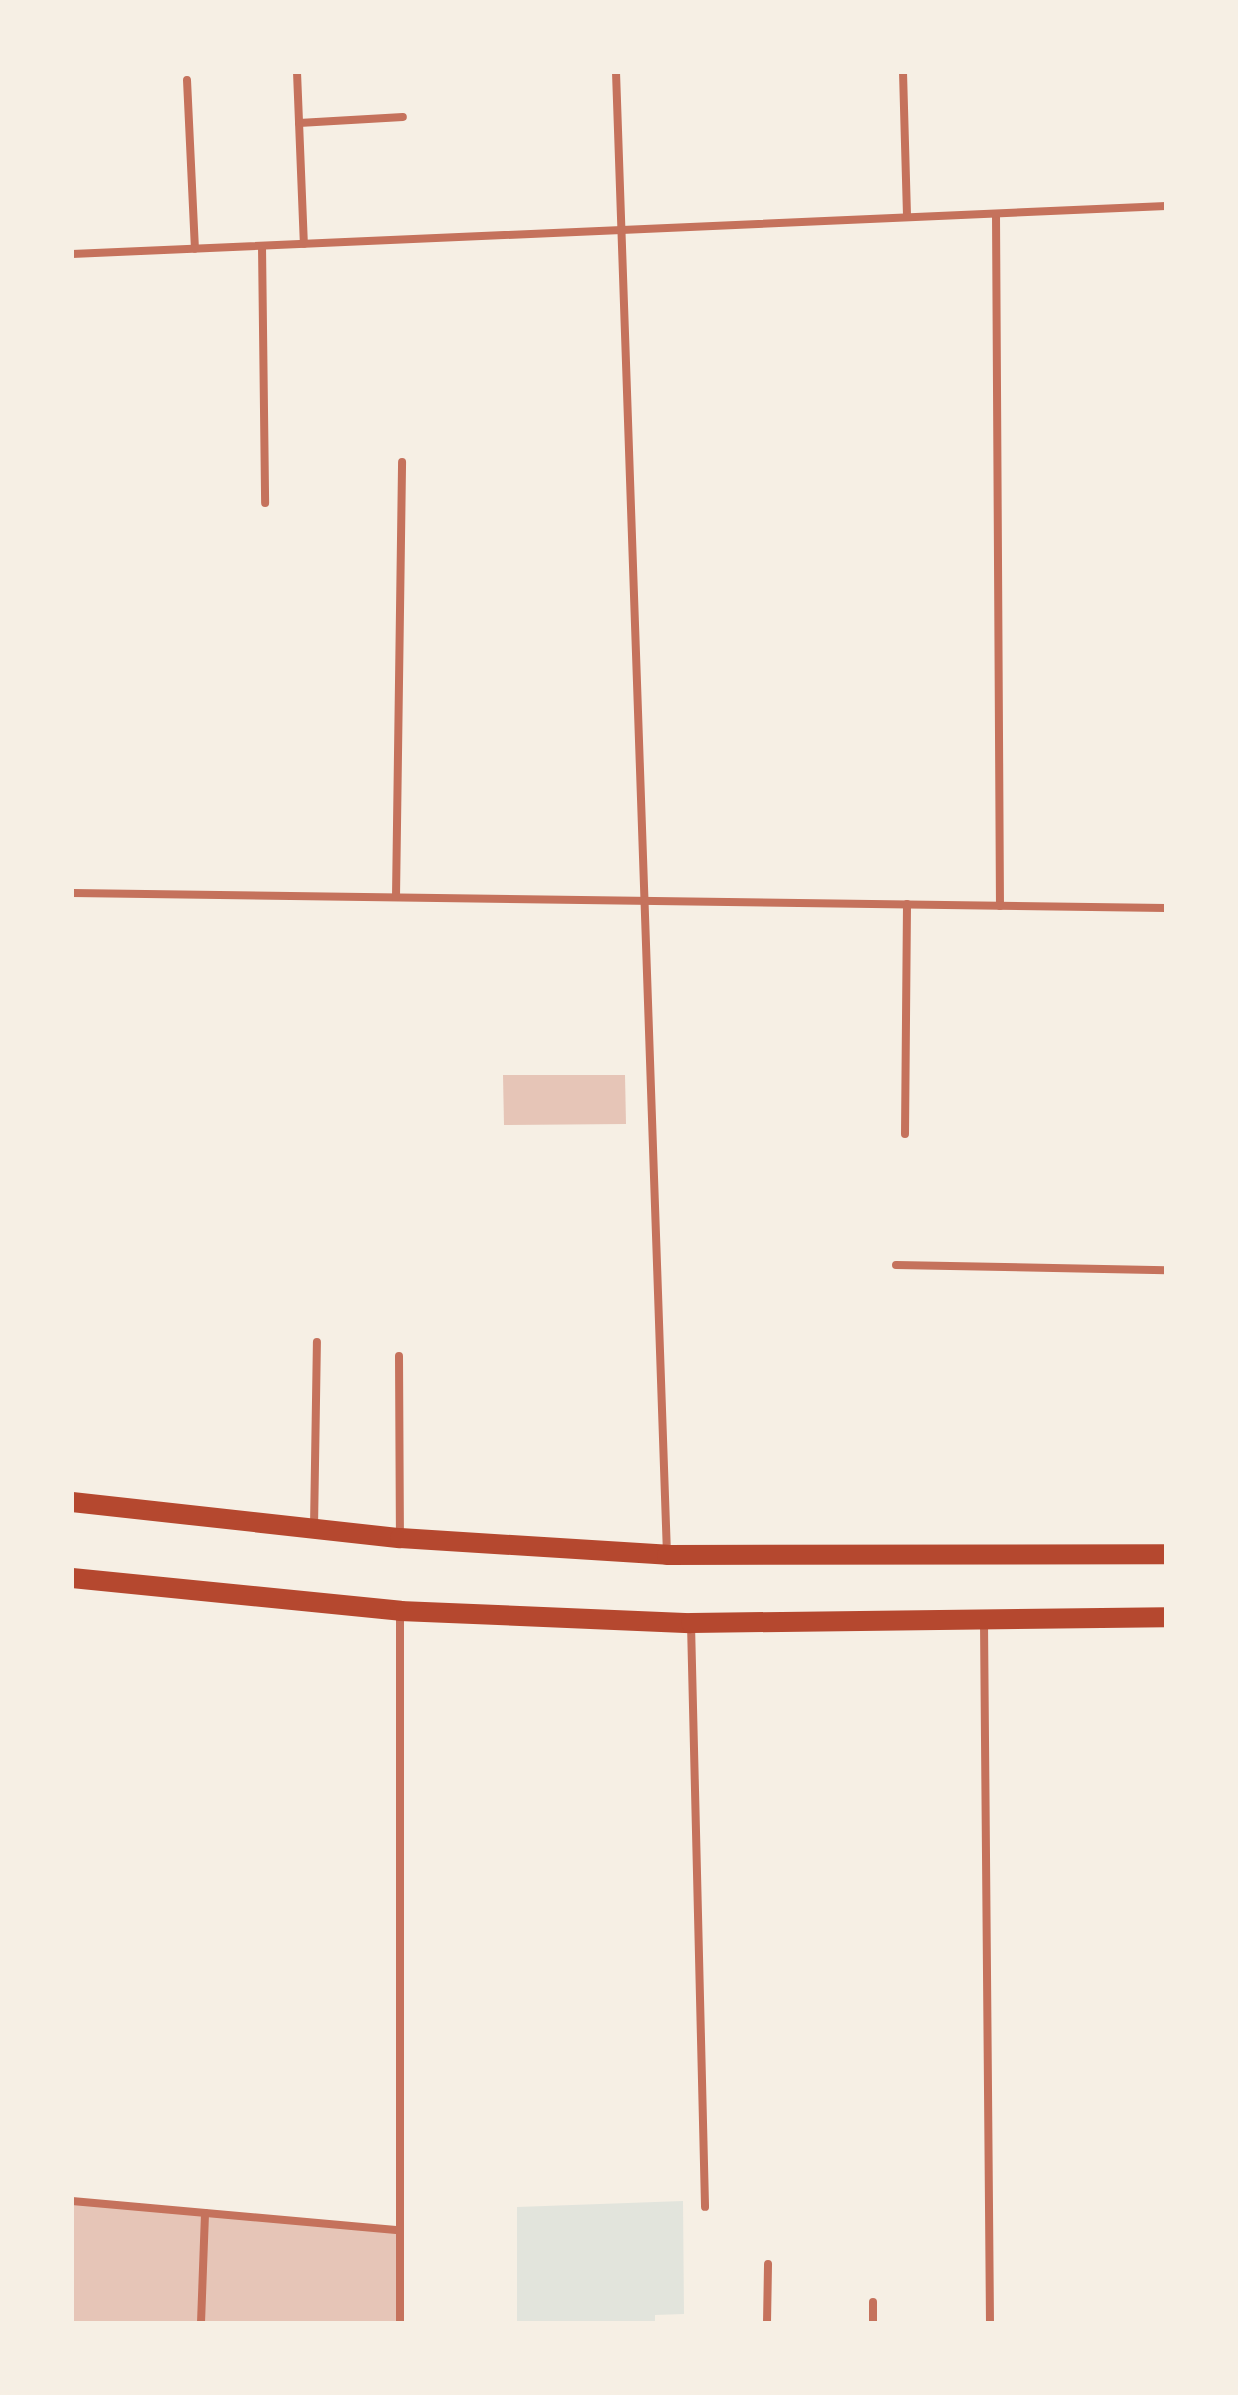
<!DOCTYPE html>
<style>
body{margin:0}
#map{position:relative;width:1238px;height:2395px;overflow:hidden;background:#f6efe4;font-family:Signika,sans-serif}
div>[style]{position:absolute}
.green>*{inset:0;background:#e2e4dc}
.building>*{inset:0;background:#e6c5b7}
.minor>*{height:8px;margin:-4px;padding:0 4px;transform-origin:4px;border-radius:4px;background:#c5725c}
.primary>*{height:20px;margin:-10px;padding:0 10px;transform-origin:10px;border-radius:10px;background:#b5482f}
span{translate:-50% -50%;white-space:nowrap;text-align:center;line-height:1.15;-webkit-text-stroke:6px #f6efe4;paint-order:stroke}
.frame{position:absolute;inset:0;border:74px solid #f6efe4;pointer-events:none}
</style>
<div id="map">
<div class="green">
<div style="clip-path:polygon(683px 2201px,684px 2314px,655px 2315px,655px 2323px,517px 2323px,517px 2207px)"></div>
</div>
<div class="building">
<div style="clip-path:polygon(503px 1075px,625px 1075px,626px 1124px,504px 1125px)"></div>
<div style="clip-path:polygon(72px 2201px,399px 2230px,400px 2323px,72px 2323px)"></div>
</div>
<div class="minor">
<div style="left:297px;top:72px;width:172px;rotate:87.7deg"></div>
<div style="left:616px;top:72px;width:1483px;rotate:88.03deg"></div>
<div style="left:903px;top:72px;width:142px;rotate:88.4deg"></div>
<div style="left:187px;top:80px;width:169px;rotate:87.3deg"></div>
<div style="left:299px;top:123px;width:104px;rotate:-3.3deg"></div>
<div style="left:996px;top:214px;width:692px;rotate:89.67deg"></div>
<div style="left:262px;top:246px;width:257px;rotate:89.3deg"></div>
<div style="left:72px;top:254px;width:1095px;rotate:-2.51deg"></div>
<div style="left:72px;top:893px;width:1094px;rotate:0.79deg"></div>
<div style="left:396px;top:897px;width:435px;rotate:-89.2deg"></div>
<div style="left:905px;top:1134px;width:230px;rotate:-89.5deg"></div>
<div style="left:896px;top:1265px;width:270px;rotate:1.1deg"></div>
<div style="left:399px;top:1356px;width:181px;rotate:89.7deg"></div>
<div style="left:314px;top:1528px;width:186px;rotate:-89.1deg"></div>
<div style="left:984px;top:1622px;width:701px;rotate:89.51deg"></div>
<div style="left:691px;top:1624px;width:583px;rotate:88.62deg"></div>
<div style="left:72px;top:2201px;width:328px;rotate:5.1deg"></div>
<div style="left:873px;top:2302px;width:21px;rotate:90deg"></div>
<div style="left:201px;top:2323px;width:110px;rotate:-87.9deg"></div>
<div style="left:400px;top:2323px;width:711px;rotate:-90deg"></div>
<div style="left:767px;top:2323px;width:59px;rotate:-89deg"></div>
</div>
<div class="primary">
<div style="left:72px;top:1502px;width:330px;rotate:6.3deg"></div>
<div style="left:400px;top:1538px;width:268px;rotate:3.6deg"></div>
<div style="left:667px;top:1555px;width:499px;rotate:-0.1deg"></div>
<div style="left:72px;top:1578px;width:330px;rotate:5.7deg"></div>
<div style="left:400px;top:1611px;width:291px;rotate:2.4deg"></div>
<div style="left:691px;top:1623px;width:475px;rotate:-0.7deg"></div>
</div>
<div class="frame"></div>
</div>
